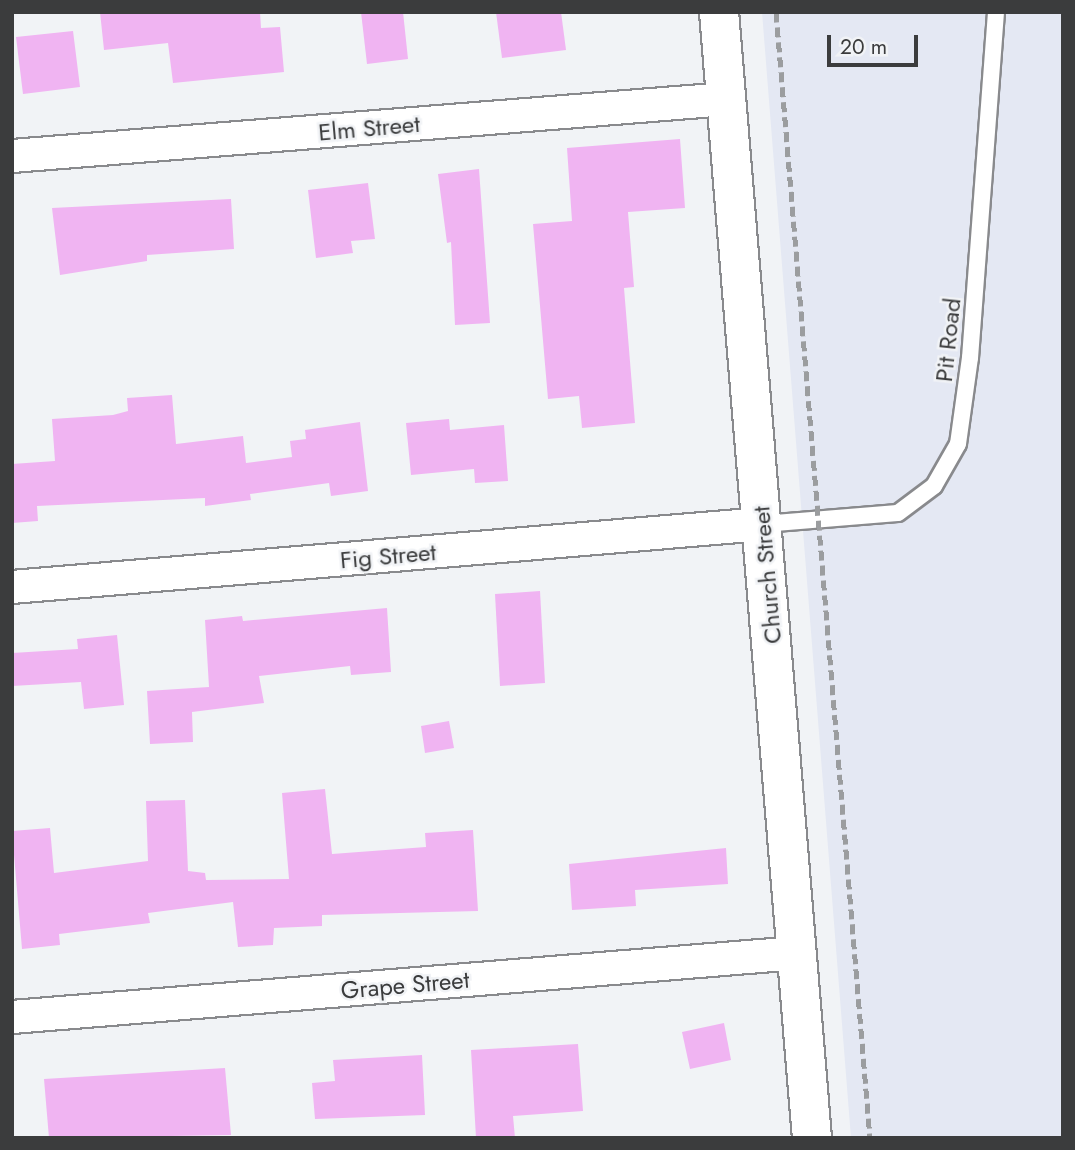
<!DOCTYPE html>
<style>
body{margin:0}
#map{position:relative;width:1075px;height:1150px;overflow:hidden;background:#f1f3f6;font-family:Jost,sans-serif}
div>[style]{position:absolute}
.built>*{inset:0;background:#e4e8f3}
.building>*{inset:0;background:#f0b4f2}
.roads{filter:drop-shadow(2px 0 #898a8d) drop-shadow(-2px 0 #898a8d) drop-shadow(0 2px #898a8d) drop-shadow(0 -2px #898a8d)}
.lane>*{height:16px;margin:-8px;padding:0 8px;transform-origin:8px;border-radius:8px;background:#fff}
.street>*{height:32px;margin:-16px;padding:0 16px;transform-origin:16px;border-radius:16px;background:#fff}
.secondary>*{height:38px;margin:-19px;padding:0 19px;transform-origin:19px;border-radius:19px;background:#fff}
.rail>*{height:5px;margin-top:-2.5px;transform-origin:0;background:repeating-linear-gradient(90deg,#9b9d9f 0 10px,transparent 0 15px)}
span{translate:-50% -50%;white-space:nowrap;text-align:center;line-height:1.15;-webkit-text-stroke:5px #f1f3f6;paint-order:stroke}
.street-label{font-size:24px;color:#3b3c3d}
.frame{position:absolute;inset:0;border:14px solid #3b3c3d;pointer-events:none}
.scale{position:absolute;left:827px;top:35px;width:91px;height:32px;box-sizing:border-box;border:4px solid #3b3c3d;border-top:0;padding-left:9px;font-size:21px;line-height:24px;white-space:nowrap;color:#3b3c3d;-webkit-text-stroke:5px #f1f3f6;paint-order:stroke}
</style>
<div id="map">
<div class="built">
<div style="clip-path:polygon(762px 12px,1063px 12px,1063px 1138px,851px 1138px)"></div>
</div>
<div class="building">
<div style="clip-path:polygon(100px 12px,260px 12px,261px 28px,280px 27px,284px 72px,173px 83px,168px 43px,104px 50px)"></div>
<div style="clip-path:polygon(361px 12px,403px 12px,408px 59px,367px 64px)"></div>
<div style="clip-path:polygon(496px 12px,561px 12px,566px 50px,502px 58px)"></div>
<div style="clip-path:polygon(73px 31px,80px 87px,23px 94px,16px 37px)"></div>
<div style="clip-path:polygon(680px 139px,685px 208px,628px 212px,634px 287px,624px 288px,635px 423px,582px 428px,579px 396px,548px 399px,533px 224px,572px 221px,567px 148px)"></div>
<div style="clip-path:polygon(479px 169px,490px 323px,455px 325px,451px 242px,447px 243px,438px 174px)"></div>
<div style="clip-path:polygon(368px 183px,375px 239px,351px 241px,353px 253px,316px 258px,308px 190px)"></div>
<div style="clip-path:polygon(231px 199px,234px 249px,147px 255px,147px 261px,60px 275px,52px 208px)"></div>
<div style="clip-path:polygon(172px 395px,176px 444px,243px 436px,246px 463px,292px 457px,290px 441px,306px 439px,305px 430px,360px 422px,368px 491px,331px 496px,329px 483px,250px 494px,251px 500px,205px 506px,205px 498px,37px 506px,38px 521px,12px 523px,12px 464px,55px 461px,52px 419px,113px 415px,128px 411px,127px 398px)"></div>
<div style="clip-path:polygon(449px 419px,450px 430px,504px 425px,508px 481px,475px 483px,474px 469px,411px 475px,406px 423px)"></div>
<div style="clip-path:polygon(540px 591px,545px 683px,500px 686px,495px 594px)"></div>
<div style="clip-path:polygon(387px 608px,391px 672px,351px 675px,350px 666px,259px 676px,264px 703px,192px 712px,193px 742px,150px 744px,147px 691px,209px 687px,205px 620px,242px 616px,243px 621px)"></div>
<div style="clip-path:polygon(117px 635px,124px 705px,84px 709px,81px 682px,12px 686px,12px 653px,78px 649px,77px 639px)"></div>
<div style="clip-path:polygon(449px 721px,454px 748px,425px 753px,421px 726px)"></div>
<div style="clip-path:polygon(325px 789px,332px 854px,426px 847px,425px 833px,473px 830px,478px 911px,322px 915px,322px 926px,274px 928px,273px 945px,238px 947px,233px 902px,148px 913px,150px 923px,59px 934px,60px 945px,22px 949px,12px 831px,50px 828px,54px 873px,148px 861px,146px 801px,185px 800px,188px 871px,205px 873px,206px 880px,289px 879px,282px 793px)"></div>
<div style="clip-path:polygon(726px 848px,728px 884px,635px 890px,636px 906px,572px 910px,569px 864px)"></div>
<div style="clip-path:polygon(724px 1023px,731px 1060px,690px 1069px,682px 1032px)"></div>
<div style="clip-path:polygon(578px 1044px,583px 1111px,513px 1116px,515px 1138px,476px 1138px,471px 1050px)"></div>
<div style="clip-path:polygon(422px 1055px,425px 1115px,315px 1119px,312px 1083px,335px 1081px,333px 1060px)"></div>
<div style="clip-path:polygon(225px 1068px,231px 1135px,49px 1138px,44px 1079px)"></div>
</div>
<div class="roads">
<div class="lane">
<div style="left:763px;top:524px;width:135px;rotate:-4.7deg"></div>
<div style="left:898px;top:513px;width:45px;rotate:-36.9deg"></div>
<div style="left:934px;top:486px;width:48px;rotate:-60.3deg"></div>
<div style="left:958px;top:444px;width:87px;rotate:-82.1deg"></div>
<div style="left:970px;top:358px;width:347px;rotate:-85.7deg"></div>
</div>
<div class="street">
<div style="left:12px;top:156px;width:716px;rotate:-4.56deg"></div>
<div style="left:12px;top:587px;width:754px;rotate:-4.8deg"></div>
<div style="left:12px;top:1017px;width:789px;rotate:-4.66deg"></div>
</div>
<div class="secondary">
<div style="left:719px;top:12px;width:1130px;rotate:85.28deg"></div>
</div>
</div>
<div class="rail">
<div style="left:776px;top:12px;width:1130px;rotate:85.23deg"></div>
</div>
<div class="street-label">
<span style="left:369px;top:128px;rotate:-5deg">Elm Street</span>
<span style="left:948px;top:340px;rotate:-84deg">Pit Road</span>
<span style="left:388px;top:556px;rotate:-5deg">Fig Street</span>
<span style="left:767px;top:575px;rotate:-95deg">Church Street</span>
<span style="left:405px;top:985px;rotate:-5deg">Grape Street</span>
</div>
<div class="frame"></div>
<div class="scale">20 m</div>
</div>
